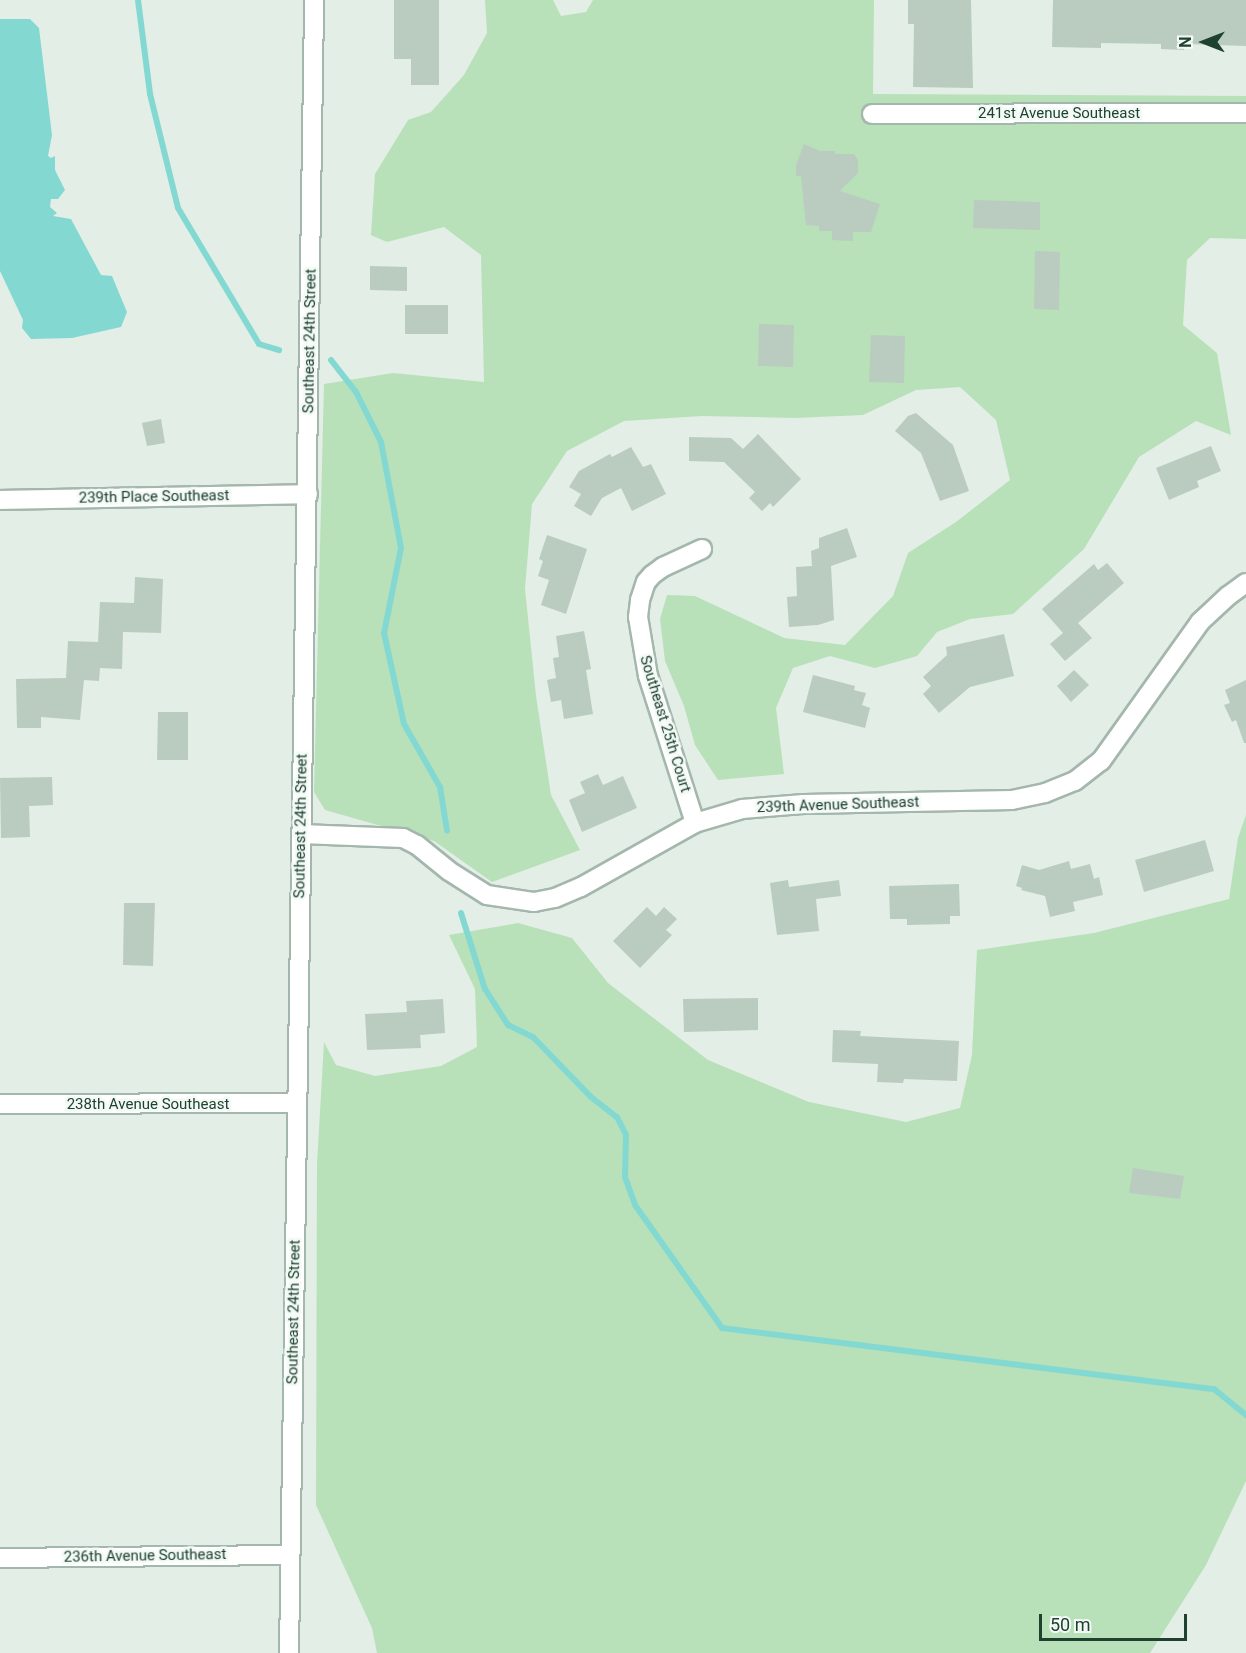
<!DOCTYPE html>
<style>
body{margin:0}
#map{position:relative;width:1246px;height:1653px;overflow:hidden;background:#e2eee6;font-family:Roboto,sans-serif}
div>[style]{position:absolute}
.green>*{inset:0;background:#b8e1b9}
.water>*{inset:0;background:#83d9d2}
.stream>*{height:6px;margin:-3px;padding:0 3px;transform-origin:3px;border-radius:3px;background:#83d9d2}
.building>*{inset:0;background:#baccc0}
.roads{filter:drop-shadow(2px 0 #a4b7ac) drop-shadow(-2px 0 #a4b7ac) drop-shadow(0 2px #a4b7ac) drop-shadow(0 -2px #a4b7ac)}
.minor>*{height:18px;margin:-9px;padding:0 9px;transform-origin:9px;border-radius:9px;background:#fff}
.tertiary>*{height:18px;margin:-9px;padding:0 9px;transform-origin:9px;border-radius:9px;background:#fff}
span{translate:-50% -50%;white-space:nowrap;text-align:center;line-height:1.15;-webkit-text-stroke:5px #f3faf5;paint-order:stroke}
.street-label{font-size:15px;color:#1f4130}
.north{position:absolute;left:1174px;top:12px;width:60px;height:60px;-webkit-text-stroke:4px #f3faf5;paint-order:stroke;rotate:270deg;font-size:16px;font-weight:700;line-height:24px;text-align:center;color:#1f4130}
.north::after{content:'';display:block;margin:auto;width:21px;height:27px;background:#1f4130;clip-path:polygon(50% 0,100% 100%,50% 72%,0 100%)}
.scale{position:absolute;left:1039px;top:1614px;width:148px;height:27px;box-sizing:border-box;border:3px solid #1f4130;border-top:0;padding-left:8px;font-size:18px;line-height:21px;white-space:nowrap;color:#1f4130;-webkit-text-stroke:4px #f3faf5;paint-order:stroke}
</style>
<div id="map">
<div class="green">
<div style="clip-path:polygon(485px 0,553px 0,561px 16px,586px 12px,593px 0,874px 0,873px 94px,1246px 96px,1246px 239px,1210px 238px,1187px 260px,1183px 325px,1217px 353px,1231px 435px,1196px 421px,1139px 457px,1084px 549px,1013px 614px,970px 619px,937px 632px,917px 656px,875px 668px,830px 656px,793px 668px,776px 708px,784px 774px,718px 780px,695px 745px,684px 706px,665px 661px,660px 619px,667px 595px,695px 596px,784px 638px,845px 645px,893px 596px,908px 553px,956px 522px,1010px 480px,996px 420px,960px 387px,916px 390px,863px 415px,795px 418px,702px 416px,624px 421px,567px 451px,532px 504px,525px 589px,536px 696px,551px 795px,580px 850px,492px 882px,434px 841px,325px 810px,314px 792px,324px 384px,393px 373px,484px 382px,481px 255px,444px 227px,387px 242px,371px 235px,375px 174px,408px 120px,431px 112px,464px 75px,487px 33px)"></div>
<div style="clip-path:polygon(1246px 815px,1246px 1481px,1206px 1565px,1150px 1653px,377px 1653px,372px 1628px,316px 1505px,317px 1164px,324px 1042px,336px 1065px,375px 1076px,441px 1066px,477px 1047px,475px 989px,449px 935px,518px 923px,572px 938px,608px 983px,708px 1060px,809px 1102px,906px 1122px,960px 1108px,972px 1055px,977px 950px,1094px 933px,1229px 899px,1238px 838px)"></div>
</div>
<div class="water">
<div style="clip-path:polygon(0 19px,30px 19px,39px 28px,52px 135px,48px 156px,51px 158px,55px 156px,55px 170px,65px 190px,58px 199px,51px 199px,50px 207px,57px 213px,53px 216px,71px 219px,101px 275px,112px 276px,127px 312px,121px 327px,72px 338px,31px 339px,22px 328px,23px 320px,0 271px)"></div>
</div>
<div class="stream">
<div style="left:138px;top:0;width:95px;rotate:82.7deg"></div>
<div style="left:150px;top:94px;width:117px;rotate:76.2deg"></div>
<div style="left:178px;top:208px;width:158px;rotate:59.2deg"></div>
<div style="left:259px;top:344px;width:21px;rotate:17deg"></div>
<div style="left:331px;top:360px;width:41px;rotate:52deg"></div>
<div style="left:356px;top:392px;width:56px;rotate:63.4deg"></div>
<div style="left:381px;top:442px;width:108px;rotate:79.3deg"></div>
<div style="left:401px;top:548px;width:87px;rotate:101.3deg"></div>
<div style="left:384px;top:633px;width:93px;rotate:77.6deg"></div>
<div style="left:404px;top:724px;width:73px;rotate:60.3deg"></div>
<div style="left:440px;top:787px;width:44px;rotate:80.8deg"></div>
<div style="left:461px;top:913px;width:80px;rotate:72.5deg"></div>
<div style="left:485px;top:989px;width:43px;rotate:57.4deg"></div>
<div style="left:508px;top:1025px;width:28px;rotate:26deg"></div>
<div style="left:533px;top:1037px;width:83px;rotate:46deg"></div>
<div style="left:591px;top:1097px;width:33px;rotate:38deg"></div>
<div style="left:617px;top:1117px;width:20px;rotate:63deg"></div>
<div style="left:626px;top:1135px;width:42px;rotate:91.4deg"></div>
<div style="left:625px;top:1177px;width:30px;rotate:70deg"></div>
<div style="left:635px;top:1205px;width:151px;rotate:54.7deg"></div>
<div style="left:722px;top:1328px;width:496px;rotate:7.1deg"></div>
<div style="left:1214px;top:1389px;width:41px;rotate:39.1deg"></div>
</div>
<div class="building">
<div style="clip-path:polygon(394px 0,439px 0,439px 85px,411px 85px,411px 59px,394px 59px)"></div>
<div style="clip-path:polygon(908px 0,971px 0,973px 88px,913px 87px,914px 24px,908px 24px)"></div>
<div style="clip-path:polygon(1053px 0,1246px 0,1246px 46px,1185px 44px,1184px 50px,1161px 49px,1161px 44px,1101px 43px,1101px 48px,1052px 47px)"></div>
<div style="clip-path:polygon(804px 144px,820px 151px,835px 151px,835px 154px,854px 154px,858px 160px,858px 173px,840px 191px,880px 204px,871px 232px,853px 232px,853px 241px,832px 240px,832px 231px,819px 231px,819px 226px,806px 225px,801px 176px,796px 176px,796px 165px)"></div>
<div style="clip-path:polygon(974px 200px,1040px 202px,1040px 230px,973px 228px)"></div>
<div style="clip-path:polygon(1035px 251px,1060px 252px,1059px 310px,1034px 309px)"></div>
<div style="clip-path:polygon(370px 266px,407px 267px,407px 291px,370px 290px)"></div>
<div style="clip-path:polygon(405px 305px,448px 305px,448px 334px,405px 334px)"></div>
<div style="clip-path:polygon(759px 324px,794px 325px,793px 367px,758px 366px)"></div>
<div style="clip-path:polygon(871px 335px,905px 336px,904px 383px,869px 382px)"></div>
<div style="clip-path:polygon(916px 413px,953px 445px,969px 491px,940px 501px,921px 453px,895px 431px,908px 416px)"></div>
<div style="clip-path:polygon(161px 419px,165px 443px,147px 446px,142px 423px)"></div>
<div style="clip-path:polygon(758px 434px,801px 479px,773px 507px,770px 503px,762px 511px,749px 498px,755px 492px,724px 462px,689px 461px,689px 437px,731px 438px,743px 449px)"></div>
<div style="clip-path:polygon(1211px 446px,1221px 471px,1197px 481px,1199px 487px,1169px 500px,1156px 468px)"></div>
<div style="clip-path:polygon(631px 447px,643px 467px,651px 464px,666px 494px,632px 511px,621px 488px,602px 498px,591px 516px,574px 506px,581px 494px,569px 487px,579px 471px,610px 454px,612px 457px)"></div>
<div style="clip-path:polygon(847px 528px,857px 557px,831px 566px,834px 620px,818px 625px,789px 627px,787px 597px,797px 596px,796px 567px,812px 566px,811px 551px,819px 548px,819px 538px)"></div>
<div style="clip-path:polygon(547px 535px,587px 549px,566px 614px,541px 605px,549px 580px,538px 576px,543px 561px,539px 559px)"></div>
<div style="clip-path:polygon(1107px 563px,1124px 583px,1078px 623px,1092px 638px,1065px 661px,1050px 644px,1063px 633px,1042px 609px,1094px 564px,1098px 570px)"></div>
<div style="clip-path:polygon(135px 577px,163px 579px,161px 633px,123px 632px,122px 669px,100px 668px,99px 681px,84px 680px,80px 720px,41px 717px,41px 728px,17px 728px,16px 679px,66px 678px,68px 641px,98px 642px,100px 602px,134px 603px)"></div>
<div style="clip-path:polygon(584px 631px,591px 669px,586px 670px,593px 714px,564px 719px,561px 700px,551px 702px,547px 680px,556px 678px,553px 658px,559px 657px,556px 636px)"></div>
<div style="clip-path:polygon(1004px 634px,1014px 676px,970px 687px,939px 713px,923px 694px,931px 686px,923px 677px,947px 655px,946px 647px)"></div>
<div style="clip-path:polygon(1074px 670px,1089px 685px,1071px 702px,1057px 686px)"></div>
<div style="clip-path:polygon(813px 675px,855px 686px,854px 690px,866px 693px,862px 705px,870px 708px,865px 728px,803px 712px)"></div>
<div style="clip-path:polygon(1246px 680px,1246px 743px,1244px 743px,1236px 720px,1232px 722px,1224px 705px,1230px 703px,1225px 690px)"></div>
<div style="clip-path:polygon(158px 712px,188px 712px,188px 760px,157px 760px)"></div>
<div style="clip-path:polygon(598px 774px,603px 785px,623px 776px,637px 808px,582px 832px,569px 800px,585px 793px,580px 782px)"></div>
<div style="clip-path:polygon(52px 777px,53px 805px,29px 806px,30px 837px,1px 838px,0 778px)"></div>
<div style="clip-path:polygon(1205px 840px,1214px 871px,1144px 892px,1135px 860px)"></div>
<div style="clip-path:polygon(1069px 861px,1071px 869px,1090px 864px,1094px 879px,1099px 877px,1103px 895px,1073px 902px,1075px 911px,1050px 917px,1045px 896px,1021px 890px,1022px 888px,1016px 886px,1022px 865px,1039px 870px)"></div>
<div style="clip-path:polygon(788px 880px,789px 887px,839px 880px,841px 896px,816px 899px,819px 931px,777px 935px,770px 883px)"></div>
<div style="clip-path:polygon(959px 884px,960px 916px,950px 916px,950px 924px,907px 925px,907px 919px,890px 919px,889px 886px)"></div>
<div style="clip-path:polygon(124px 903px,155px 903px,153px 966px,123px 965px)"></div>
<div style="clip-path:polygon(647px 907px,656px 916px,664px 907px,677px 919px,666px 930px,672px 935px,640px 968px,613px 941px)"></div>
<div style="clip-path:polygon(758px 998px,758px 1030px,684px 1032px,683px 999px)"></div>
<div style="clip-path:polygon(443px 999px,445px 1033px,420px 1035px,421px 1048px,367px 1050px,365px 1014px,407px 1012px,406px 1001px)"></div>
<div style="clip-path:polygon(833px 1030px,861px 1031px,860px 1036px,959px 1041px,957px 1081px,904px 1079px,903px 1083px,877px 1082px,878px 1064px,832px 1062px)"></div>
<div style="clip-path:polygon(1133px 1168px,1184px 1176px,1180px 1199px,1129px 1193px)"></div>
</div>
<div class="roads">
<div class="minor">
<div style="left:872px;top:114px;width:374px;rotate:-0.2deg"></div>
<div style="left:0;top:500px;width:308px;rotate:-1.1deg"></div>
<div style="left:695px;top:823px;width:154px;rotate:-107.7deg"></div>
<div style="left:648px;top:676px;width:60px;rotate:-99.6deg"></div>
<div style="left:638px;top:617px;width:17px;rotate:-83deg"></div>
<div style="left:640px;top:600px;width:19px;rotate:-72deg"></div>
<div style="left:646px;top:582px;width:9px;rotate:-49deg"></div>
<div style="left:652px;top:575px;width:14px;rotate:-36deg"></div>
<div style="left:663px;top:567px;width:43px;rotate:-24.8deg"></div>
<div style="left:301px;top:834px;width:102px;rotate:2.2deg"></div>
<div style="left:403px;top:838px;width:16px;rotate:27deg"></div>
<div style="left:417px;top:845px;width:41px;rotate:39.1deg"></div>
<div style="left:449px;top:871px;width:45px;rotate:32.3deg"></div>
<div style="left:487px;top:895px;width:48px;rotate:8.5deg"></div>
<div style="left:534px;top:902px;width:21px;rotate:-11deg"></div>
<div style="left:555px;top:898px;width:28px;rotate:-23deg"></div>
<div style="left:581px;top:887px;width:131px;rotate:-29.3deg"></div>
<div style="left:695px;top:823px;width:49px;rotate:-16.6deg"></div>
<div style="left:742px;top:809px;width:62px;rotate:-4.6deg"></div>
<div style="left:804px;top:804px;width:208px;rotate:-1.1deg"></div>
<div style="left:1012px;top:800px;width:34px;rotate:-12deg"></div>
<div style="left:1045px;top:793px;width:32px;rotate:-22deg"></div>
<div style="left:1075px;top:781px;width:33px;rotate:-38deg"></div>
<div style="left:1101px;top:761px;width:171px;rotate:-54.5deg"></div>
<div style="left:1200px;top:622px;width:38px;rotate:-43deg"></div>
<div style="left:1228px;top:596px;width:22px;rotate:-36deg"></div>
<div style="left:0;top:1104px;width:296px;rotate:-0.2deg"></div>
<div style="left:0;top:1558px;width:290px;rotate:-0.6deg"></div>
</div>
<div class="tertiary">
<div style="left:289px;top:1653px;width:1653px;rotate:-89.13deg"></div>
</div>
</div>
<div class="street-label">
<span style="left:1059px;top:114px">241st Avenue Southeast</span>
<span style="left:310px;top:341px;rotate:-89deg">Southeast 24th Street</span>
<span style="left:154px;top:497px;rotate:-1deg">239th Place Southeast</span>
<span style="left:665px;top:724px;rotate:73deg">Southeast 25th Court</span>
<span style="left:838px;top:805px;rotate:-2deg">239th Avenue Southeast</span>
<span style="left:301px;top:826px;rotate:-89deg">Southeast 24th Street</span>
<span style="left:148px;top:1105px">238th Avenue Southeast</span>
<span style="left:294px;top:1312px;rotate:-89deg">Southeast 24th Street</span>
<span style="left:145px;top:1556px;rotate:-1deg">236th Avenue Southeast</span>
</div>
<div class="north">N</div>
<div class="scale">50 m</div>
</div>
